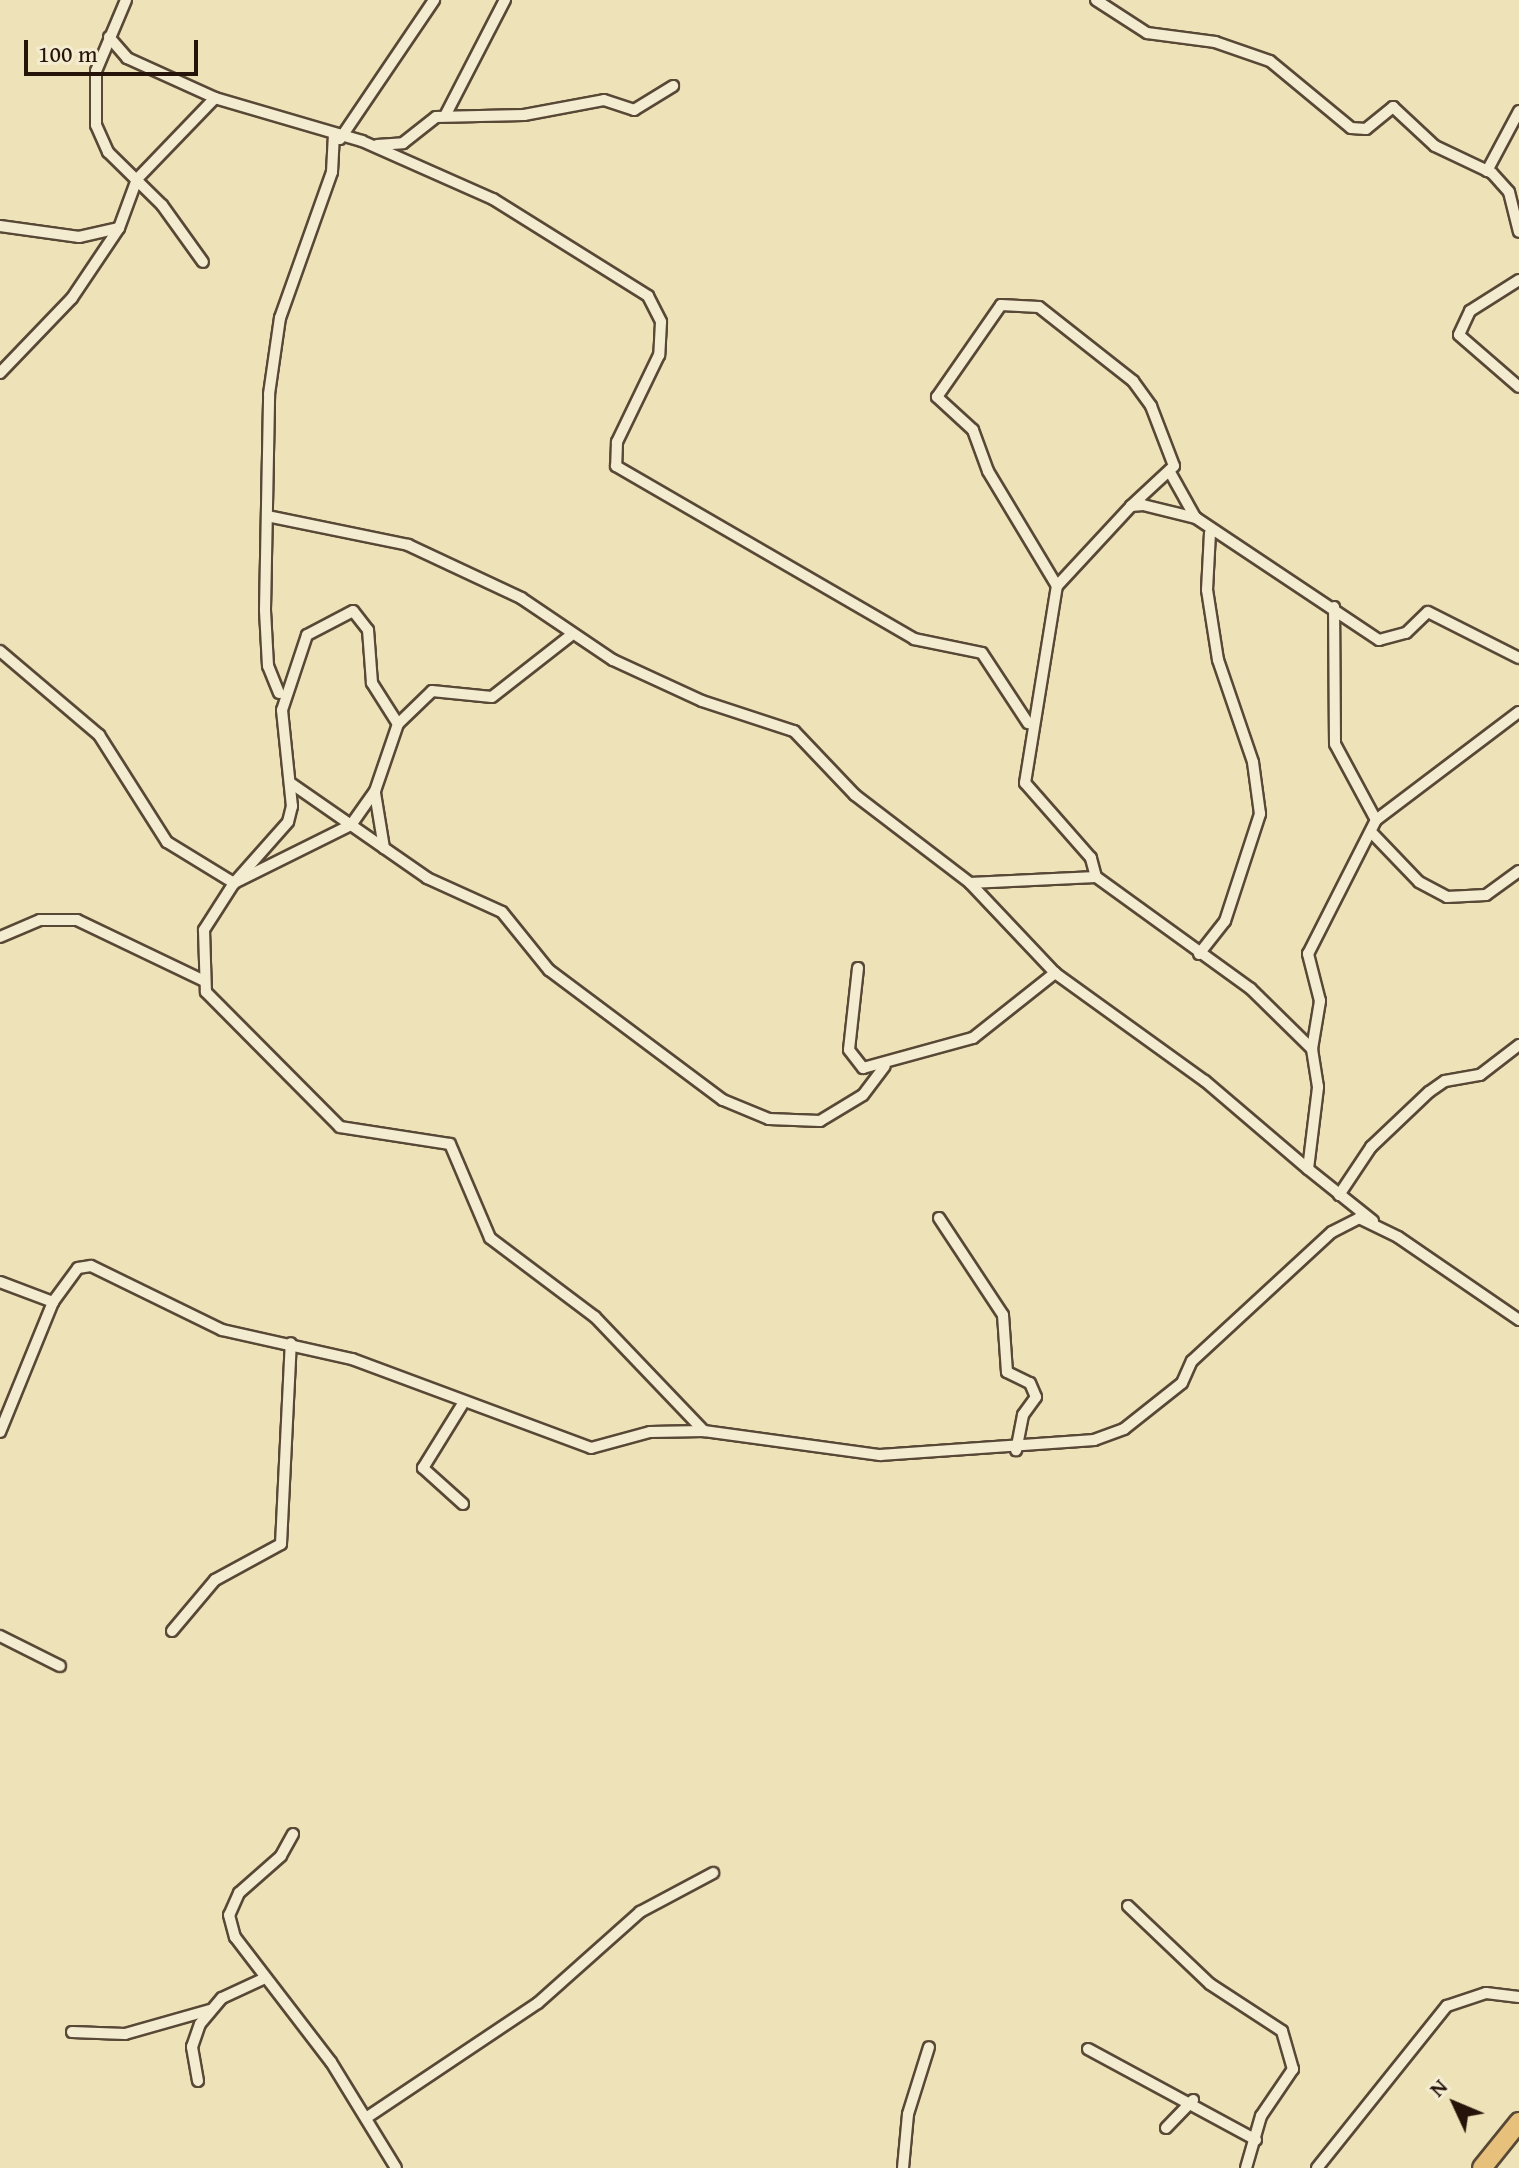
<!DOCTYPE html>
<style>
body{margin:0}
#map{position:relative;width:1519px;height:2168px;overflow:hidden;background:#eee2b8;font-family:"Gentium Book Plus",serif}
div>[style]{position:absolute}
.roads{filter:drop-shadow(2px 0 #584836) drop-shadow(-2px 0 #584836) drop-shadow(0 2px #584836) drop-shadow(0 -2px #584836)}
.street>*{height:10px;margin:-5px;padding:0 5px;transform-origin:5px;border-radius:5px;background:#f4ecd1}
.highway>*{height:18px;margin:-9px;padding:0 9px;transform-origin:9px;border-radius:9px;background:#e7c17c}
span{translate:-50% -50%;white-space:nowrap;text-align:center;line-height:1.15;-webkit-text-stroke:8px #f4ecd1;paint-order:stroke}
.north{position:absolute;left:1415px;top:2064px;width:80px;height:80px;-webkit-text-stroke:6px #f4ecd1;paint-order:stroke;rotate:314deg;font-size:22px;font-weight:700;line-height:32px;text-align:center;color:#26140b}
.north::after{content:'';display:block;margin:auto;width:28px;height:36px;background:#26140b;clip-path:polygon(50% 0,100% 100%,50% 72%,0 100%)}
.scale{position:absolute;left:24px;top:40px;width:174px;height:36px;box-sizing:border-box;border:4px solid #26140b;border-top:0;padding-left:10px;font-size:24px;line-height:28px;white-space:nowrap;color:#26140b;-webkit-text-stroke:6px #f4ecd1;paint-order:stroke}
</style>
<div id="map">
<div class="roads">
<div class="street">
<div style="left:126px;top:0;width:77px;rotate:112.9deg"></div>
<div style="left:96px;top:71px;width:54px;rotate:90deg"></div>
<div style="left:96px;top:125px;width:30px;rotate:66deg"></div>
<div style="left:108px;top:152px;width:76px;rotate:44.5deg"></div>
<div style="left:162px;top:205px;width:70px;rotate:54.3deg"></div>
<div style="left:1096px;top:0;width:61px;rotate:32.9deg"></div>
<div style="left:1147px;top:33px;width:69px;rotate:7.5deg"></div>
<div style="left:1215px;top:42px;width:58px;rotate:19.1deg"></div>
<div style="left:1270px;top:61px;width:105px;rotate:39.6deg"></div>
<div style="left:1351px;top:128px;width:15px;rotate:4deg"></div>
<div style="left:1366px;top:129px;width:35px;rotate:-39deg"></div>
<div style="left:1393px;top:107px;width:57px;rotate:42.9deg"></div>
<div style="left:1435px;top:146px;width:63px;rotate:25.3deg"></div>
<div style="left:1492px;top:173px;width:25px;rotate:48deg"></div>
<div style="left:1509px;top:192px;width:41px;rotate:76deg"></div>
<div style="left:109px;top:37px;width:28px;rotate:49deg"></div>
<div style="left:127px;top:58px;width:97px;rotate:24.4deg"></div>
<div style="left:215px;top:98px;width:153px;rotate:16.3deg"></div>
<div style="left:362px;top:141px;width:143px;rotate:23.9deg"></div>
<div style="left:493px;top:199px;width:183px;rotate:32deg"></div>
<div style="left:648px;top:296px;width:29px;rotate:63deg"></div>
<div style="left:661px;top:322px;width:33px;rotate:93deg"></div>
<div style="left:659px;top:355px;width:97px;rotate:115.8deg"></div>
<div style="left:617px;top:442px;width:24px;rotate:92deg"></div>
<div style="left:616px;top:466px;width:345px;rotate:30.1deg"></div>
<div style="left:914px;top:639px;width:69px;rotate:11.6deg"></div>
<div style="left:982px;top:653px;width:84px;rotate:56.7deg"></div>
<div style="left:445px;top:116px;width:131px;rotate:-62.7deg"></div>
<div style="left:340px;top:139px;width:168px;rotate:-55.9deg"></div>
<div style="left:377px;top:145px;width:26px;rotate:-4deg"></div>
<div style="left:403px;top:143px;width:42px;rotate:-38.2deg"></div>
<div style="left:436px;top:117px;width:88px;rotate:-1.3deg"></div>
<div style="left:524px;top:115px;width:81px;rotate:-10.6deg"></div>
<div style="left:604px;top:100px;width:32px;rotate:18deg"></div>
<div style="left:634px;top:110px;width:46px;rotate:-31.6deg"></div>
<div style="left:1487px;top:171px;width:68px;rotate:-61.9deg"></div>
<div style="left:0;top:226px;width:80px;rotate:7.9deg"></div>
<div style="left:79px;top:237px;width:41px;rotate:-12.7deg"></div>
<div style="left:1519px;top:280px;width:58px;rotate:147.7deg"></div>
<div style="left:1470px;top:311px;width:26px;rotate:115deg"></div>
<div style="left:1459px;top:335px;width:79px;rotate:40.9deg"></div>
<div style="left:0;top:373px;width:104px;rotate:-46.2deg"></div>
<div style="left:72px;top:298px;width:84px;rotate:-56.1deg"></div>
<div style="left:119px;top:228px;width:52px;rotate:-69.8deg"></div>
<div style="left:137px;top:179px;width:112px;rotate:-46.1deg"></div>
<div style="left:1171px;top:474px;width:49px;rotate:60.8deg"></div>
<div style="left:272px;top:517px;width:139px;rotate:11.6deg"></div>
<div style="left:408px;top:545px;width:125px;rotate:25.1deg"></div>
<div style="left:521px;top:598px;width:111px;rotate:34deg"></div>
<div style="left:613px;top:660px;width:98px;rotate:24.7deg"></div>
<div style="left:702px;top:701px;width:97px;rotate:18.1deg"></div>
<div style="left:794px;top:731px;width:88px;rotate:46.4deg"></div>
<div style="left:855px;top:795px;width:145px;rotate:37.4deg"></div>
<div style="left:970px;top:883px;width:126px;rotate:-2.7deg"></div>
<div style="left:1057px;top:586px;width:134px;rotate:-121deg"></div>
<div style="left:988px;top:471px;width:44px;rotate:-110.1deg"></div>
<div style="left:973px;top:430px;width:49px;rotate:-137.5deg"></div>
<div style="left:937px;top:397px;width:112px;rotate:-55.2deg"></div>
<div style="left:1001px;top:305px;width:38px;rotate:3deg"></div>
<div style="left:1039px;top:307px;width:120px;rotate:38.2deg"></div>
<div style="left:1133px;top:381px;width:31px;rotate:54deg"></div>
<div style="left:1151px;top:406px;width:64px;rotate:69deg"></div>
<div style="left:1174px;top:466px;width:59px;rotate:137.1deg"></div>
<div style="left:0;top:651px;width:130px;rotate:40.3deg"></div>
<div style="left:99px;top:735px;width:127px;rotate:57.6deg"></div>
<div style="left:167px;top:842px;width:79px;rotate:31.5deg"></div>
<div style="left:279px;top:693px;width:29px;rotate:-112deg"></div>
<div style="left:268px;top:666px;width:56px;rotate:-93.1deg"></div>
<div style="left:265px;top:610px;width:216px;rotate:-88.9deg"></div>
<div style="left:269px;top:394px;width:77px;rotate:-81.8deg"></div>
<div style="left:280px;top:318px;width:155px;rotate:-70.4deg"></div>
<div style="left:332px;top:172px;width:35px;rotate:-87deg"></div>
<div style="left:398px;top:724px;width:47px;rotate:-44.1deg"></div>
<div style="left:432px;top:691px;width:60px;rotate:5.7deg"></div>
<div style="left:492px;top:697px;width:99px;rotate:-38deg"></div>
<div style="left:292px;top:784px;width:165px;rotate:34.8deg"></div>
<div style="left:427px;top:878px;width:82px;rotate:24.4deg"></div>
<div style="left:502px;top:912px;width:75px;rotate:51deg"></div>
<div style="left:549px;top:970px;width:217px;rotate:36.8deg"></div>
<div style="left:723px;top:1100px;width:50px;rotate:22.4deg"></div>
<div style="left:769px;top:1119px;width:51px;rotate:2.2deg"></div>
<div style="left:820px;top:1121px;width:50px;rotate:-31.2deg"></div>
<div style="left:863px;top:1095px;width:36px;rotate:-53deg"></div>
<div style="left:375px;top:793px;width:56px;rotate:80.7deg"></div>
<div style="left:1376px;top:820px;width:179px;rotate:-37.1deg"></div>
<div style="left:1373px;top:834px;width:66px;rotate:46.2deg"></div>
<div style="left:1419px;top:882px;width:32px;rotate:28deg"></div>
<div style="left:1447px;top:897px;width:39px;rotate:-3deg"></div>
<div style="left:1486px;top:895px;width:41px;rotate:-36deg"></div>
<div style="left:234px;top:883px;width:131px;rotate:-26.4deg"></div>
<div style="left:351px;top:825px;width:42px;rotate:-54.8deg"></div>
<div style="left:375px;top:791px;width:71px;rotate:-71.1deg"></div>
<div style="left:398px;top:724px;width:49px;rotate:-122.4deg"></div>
<div style="left:372px;top:683px;width:53px;rotate:-94.3deg"></div>
<div style="left:368px;top:630px;width:24px;rotate:-128deg"></div>
<div style="left:353px;top:611px;width:52px;rotate:152.4deg"></div>
<div style="left:307px;top:635px;width:79px;rotate:108.4deg"></div>
<div style="left:282px;top:710px;width:97px;rotate:84.1deg"></div>
<div style="left:292px;top:806px;width:16px;rotate:104deg"></div>
<div style="left:288px;top:822px;width:81px;rotate:131.5deg"></div>
<div style="left:234px;top:883px;width:56px;rotate:122.6deg"></div>
<div style="left:204px;top:930px;width:62px;rotate:88.2deg"></div>
<div style="left:206px;top:992px;width:190px;rotate:45.2deg"></div>
<div style="left:340px;top:1127px;width:111px;rotate:8.8deg"></div>
<div style="left:450px;top:1144px;width:102px;rotate:66.9deg"></div>
<div style="left:490px;top:1238px;width:131px;rotate:37deg"></div>
<div style="left:595px;top:1317px;width:158px;rotate:46.3deg"></div>
<div style="left:970px;top:883px;width:124px;rotate:46.6deg"></div>
<div style="left:1055px;top:973px;width:185px;rotate:35.8deg"></div>
<div style="left:1205px;top:1081px;width:135px;rotate:40.5deg"></div>
<div style="left:0;top:937px;width:43px;rotate:-23deg"></div>
<div style="left:40px;top:920px;width:37px"></div>
<div style="left:77px;top:920px;width:139px;rotate:25.6deg"></div>
<div style="left:1199px;top:954px;width:42px;rotate:-51.8deg"></div>
<div style="left:1225px;top:921px;width:113px;rotate:-71.9deg"></div>
<div style="left:1260px;top:814px;width:52px;rotate:-97.7deg"></div>
<div style="left:1253px;top:762px;width:108px;rotate:-108.9deg"></div>
<div style="left:1218px;top:660px;width:71px;rotate:-98.9deg"></div>
<div style="left:1207px;top:590px;width:57px;rotate:-87deg"></div>
<div style="left:858px;top:968px;width:82px;rotate:96.3deg"></div>
<div style="left:849px;top:1050px;width:23px;rotate:52deg"></div>
<div style="left:863px;top:1068px;width:114px;rotate:-15.3deg"></div>
<div style="left:973px;top:1038px;width:105px;rotate:-38.4deg"></div>
<div style="left:1312px;top:1049px;width:49px;rotate:-80.5deg"></div>
<div style="left:1320px;top:1001px;width:49px;rotate:-104.3deg"></div>
<div style="left:1308px;top:954px;width:150px;rotate:-63.1deg"></div>
<div style="left:1376px;top:820px;width:86px;rotate:-118.3deg"></div>
<div style="left:1335px;top:744px;width:137px;rotate:-90.4deg"></div>
<div style="left:1339px;top:1195px;width:58px;rotate:-56.3deg"></div>
<div style="left:1371px;top:1147px;width:80px;rotate:-43.5deg"></div>
<div style="left:1429px;top:1092px;width:19px;rotate:-35deg"></div>
<div style="left:1445px;top:1081px;width:36px;rotate:-10deg"></div>
<div style="left:1480px;top:1075px;width:49px;rotate:-37.6deg"></div>
<div style="left:939px;top:1218px;width:116px;rotate:56.6deg"></div>
<div style="left:1003px;top:1315px;width:57px;rotate:86deg"></div>
<div style="left:1007px;top:1372px;width:25px;rotate:26deg"></div>
<div style="left:1030px;top:1383px;width:15px;rotate:67deg"></div>
<div style="left:1036px;top:1397px;width:22px;rotate:126deg"></div>
<div style="left:1023px;top:1415px;width:36px;rotate:101deg"></div>
<div style="left:1373px;top:1221px;width:83px;rotate:-141.3deg"></div>
<div style="left:1308px;top:1169px;width:83px;rotate:-83deg"></div>
<div style="left:1318px;top:1087px;width:38px;rotate:-99deg"></div>
<div style="left:1312px;top:1049px;width:86px;rotate:-135.5deg"></div>
<div style="left:1251px;top:989px;width:191px;rotate:-144.1deg"></div>
<div style="left:1096px;top:877px;width:20px;rotate:-105deg"></div>
<div style="left:1091px;top:858px;width:100px;rotate:-131.3deg"></div>
<div style="left:1025px;top:783px;width:200px;rotate:-80.8deg"></div>
<div style="left:1057px;top:586px;width:109px;rotate:-47.2deg"></div>
<div style="left:1131px;top:506px;width:12px;rotate:-5deg"></div>
<div style="left:1143px;top:505px;width:55px;rotate:13.8deg"></div>
<div style="left:1196px;top:518px;width:220px;rotate:33.7deg"></div>
<div style="left:1379px;top:640px;width:28px;rotate:-15deg"></div>
<div style="left:1406px;top:633px;width:30px;rotate:-44deg"></div>
<div style="left:1428px;top:612px;width:102px;rotate:26.8deg"></div>
<div style="left:0;top:1282px;width:57px;rotate:20.7deg"></div>
<div style="left:0;top:1432px;width:140px;rotate:-67.8deg"></div>
<div style="left:53px;top:1302px;width:42px;rotate:-53.7deg"></div>
<div style="left:78px;top:1268px;width:13px;rotate:-9deg"></div>
<div style="left:91px;top:1266px;width:146px;rotate:26deg"></div>
<div style="left:222px;top:1330px;width:133px;rotate:12.6deg"></div>
<div style="left:352px;top:1359px;width:255px;rotate:20.4deg"></div>
<div style="left:591px;top:1448px;width:61px;rotate:-15.2deg"></div>
<div style="left:650px;top:1432px;width:54px;rotate:-1.1deg"></div>
<div style="left:704px;top:1431px;width:178px;rotate:7.8deg"></div>
<div style="left:880px;top:1455px;width:215px;rotate:-4deg"></div>
<div style="left:1094px;top:1440px;width:32px;rotate:-20deg"></div>
<div style="left:1124px;top:1429px;width:74px;rotate:-38.4deg"></div>
<div style="left:1182px;top:1383px;width:24px;rotate:-66deg"></div>
<div style="left:1192px;top:1361px;width:190px;rotate:-42.7deg"></div>
<div style="left:1332px;top:1232px;width:30px;rotate:-27deg"></div>
<div style="left:1359px;top:1218px;width:43px;rotate:26deg"></div>
<div style="left:1398px;top:1237px;width:147px;rotate:34.4deg"></div>
<div style="left:463px;top:1504px;width:54px;rotate:-138deg"></div>
<div style="left:423px;top:1468px;width:78px;rotate:-58.2deg"></div>
<div style="left:172px;top:1631px;width:67px;rotate:-49.9deg"></div>
<div style="left:215px;top:1580px;width:75px;rotate:-28.6deg"></div>
<div style="left:281px;top:1544px;width:201px;rotate:-87.2deg"></div>
<div style="left:0;top:1636px;width:67px;rotate:26.6deg"></div>
<div style="left:293px;top:1834px;width:25px;rotate:119deg"></div>
<div style="left:281px;top:1856px;width:56px;rotate:138.6deg"></div>
<div style="left:239px;top:1893px;width:24px;rotate:114deg"></div>
<div style="left:229px;top:1915px;width:23px;rotate:75deg"></div>
<div style="left:235px;top:1937px;width:158px;rotate:52.5deg"></div>
<div style="left:331px;top:2062px;width:124px;rotate:58.5deg"></div>
<div style="left:1128px;top:1906px;width:113px;rotate:43.6deg"></div>
<div style="left:1210px;top:1984px;width:86px;rotate:33.1deg"></div>
<div style="left:1282px;top:2031px;width:40px;rotate:74deg"></div>
<div style="left:1293px;top:2069px;width:57px;rotate:124.2deg"></div>
<div style="left:1261px;top:2116px;width:54px;rotate:106.1deg"></div>
<div style="left:72px;top:2032px;width:53px;rotate:2.2deg"></div>
<div style="left:125px;top:2034px;width:88px;rotate:-15.8deg"></div>
<div style="left:1088px;top:2049px;width:191px;rotate:28.4deg"></div>
<div style="left:198px;top:2081px;width:35px;rotate:-100deg"></div>
<div style="left:192px;top:2047px;width:24px;rotate:-71deg"></div>
<div style="left:200px;top:2024px;width:34px;rotate:-50deg"></div>
<div style="left:222px;top:1998px;width:47px;rotate:-24.9deg"></div>
<div style="left:366px;top:2118px;width:207px;rotate:-33.8deg"></div>
<div style="left:538px;top:2003px;width:137px;rotate:-41.7deg"></div>
<div style="left:640px;top:1912px;width:83px;rotate:-28.1deg"></div>
<div style="left:1166px;top:2128px;width:39px;rotate:-46deg"></div>
<div style="left:903px;top:2168px;width:54px;rotate:-84.7deg"></div>
<div style="left:908px;top:2114px;width:70px;rotate:-72.6deg"></div>
<div style="left:1317px;top:2168px;width:208px;rotate:-51.3deg"></div>
<div style="left:1447px;top:2006px;width:41px;rotate:-18.4deg"></div>
<div style="left:1486px;top:1993px;width:33px;rotate:7deg"></div>
</div>
<div class="highway">
<div style="left:1482px;top:2168px;width:59px;rotate:-51.2deg"></div>
</div>
</div>
<div class="north">N</div>
<div class="scale">100 m</div>
</div>
